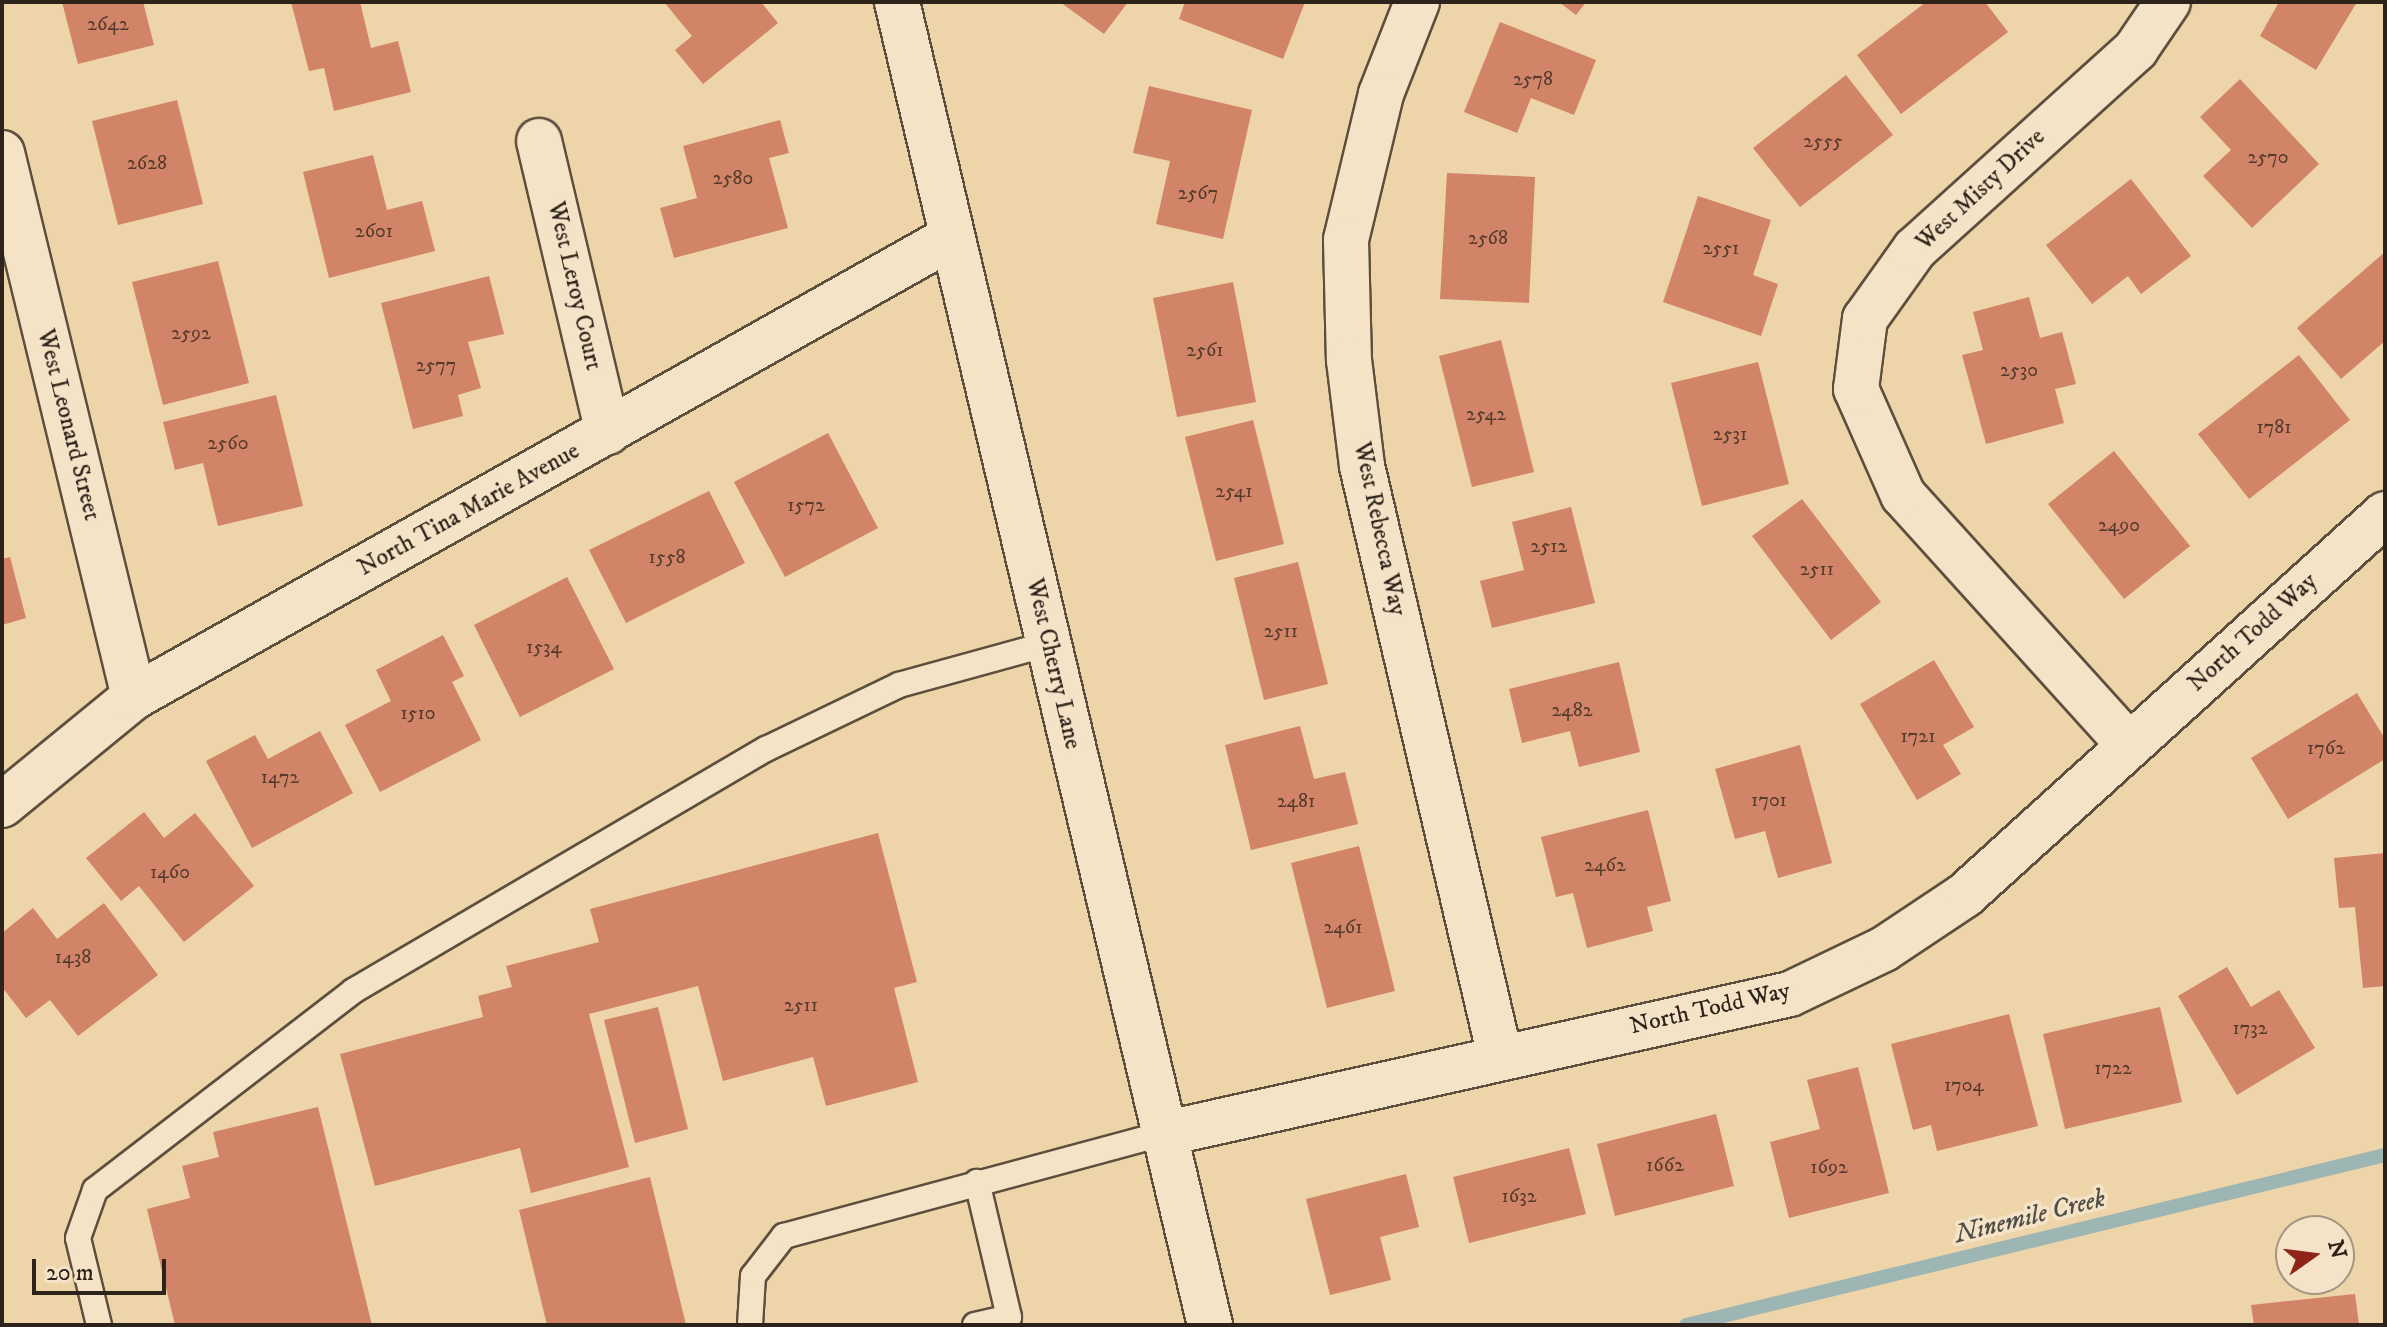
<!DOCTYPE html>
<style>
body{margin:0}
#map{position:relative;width:2387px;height:1327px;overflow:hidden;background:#eed4a9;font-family:"IM FELL DW Pica",serif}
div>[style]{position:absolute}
.stream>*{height:14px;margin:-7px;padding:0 7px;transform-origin:7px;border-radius:7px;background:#9eb6b3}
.building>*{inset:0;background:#d18467}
.roads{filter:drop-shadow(2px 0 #5d4f3e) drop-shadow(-2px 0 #5d4f3e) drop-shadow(0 2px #5d4f3e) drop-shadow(0 -2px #5d4f3e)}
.service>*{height:24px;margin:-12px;padding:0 12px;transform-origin:12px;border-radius:12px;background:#f4e3c7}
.minor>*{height:44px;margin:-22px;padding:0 22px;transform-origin:22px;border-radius:22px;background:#f4e3c7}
.secondary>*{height:44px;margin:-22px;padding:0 22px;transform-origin:22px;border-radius:22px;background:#f4e3c7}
span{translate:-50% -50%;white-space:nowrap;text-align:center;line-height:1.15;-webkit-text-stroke:7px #f4e3c7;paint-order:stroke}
.number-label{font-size:20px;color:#563b2d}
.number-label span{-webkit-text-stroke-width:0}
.street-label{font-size:24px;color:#2d231a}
.water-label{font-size:26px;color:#4f4f48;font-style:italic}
.frame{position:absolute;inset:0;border:4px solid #2d231a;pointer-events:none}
.north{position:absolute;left:2275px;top:1215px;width:80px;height:80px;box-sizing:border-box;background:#f4e3c7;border:2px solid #a49682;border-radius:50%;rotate:76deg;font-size:22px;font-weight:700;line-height:32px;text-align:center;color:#2d231a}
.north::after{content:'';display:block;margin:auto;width:28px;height:36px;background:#8f2418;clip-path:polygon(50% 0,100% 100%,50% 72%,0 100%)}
.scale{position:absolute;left:32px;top:1259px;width:134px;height:36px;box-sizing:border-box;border:4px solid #2d231a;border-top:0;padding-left:10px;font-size:24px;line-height:28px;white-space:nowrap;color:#2d231a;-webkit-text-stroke:6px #f4e3c7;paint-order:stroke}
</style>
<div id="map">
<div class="stream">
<div style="left:1686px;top:1325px;width:719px;rotate:-13.67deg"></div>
</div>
<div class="building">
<div style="clip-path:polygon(62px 2px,143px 2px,154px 45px,78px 64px)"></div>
<div style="clip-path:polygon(291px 2px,360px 2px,371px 48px,398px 41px,411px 92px,334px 111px,324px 68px,309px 71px)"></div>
<div style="clip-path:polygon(664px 2px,761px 2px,778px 23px,703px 84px,675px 50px,692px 36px)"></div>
<div style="clip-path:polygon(1060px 2px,1128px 2px,1104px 34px)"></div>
<div style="clip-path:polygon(1185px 2px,1305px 2px,1283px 59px,1179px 19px)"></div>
<div style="clip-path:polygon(1559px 2px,1586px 2px,1576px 15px)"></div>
<div style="clip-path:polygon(1926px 2px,1985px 2px,2008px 32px,1901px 114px,1857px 55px)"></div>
<div style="clip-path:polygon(2279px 2px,2357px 2px,2316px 70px,2260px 36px)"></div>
<div style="clip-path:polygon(1500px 22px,1596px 60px,1574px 115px,1531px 98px,1517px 133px,1464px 112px)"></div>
<div style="clip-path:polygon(1846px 75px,1893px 135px,1800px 207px,1753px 148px)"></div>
<div style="clip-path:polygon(2240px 79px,2319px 164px,2252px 228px,2203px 176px,2231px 150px,2200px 117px)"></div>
<div style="clip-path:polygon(1149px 86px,1252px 110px,1223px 239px,1156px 224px,1170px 161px,1133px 153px)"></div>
<div style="clip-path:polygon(177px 100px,203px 204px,118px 225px,92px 121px)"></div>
<div style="clip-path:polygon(780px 120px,789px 153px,769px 158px,788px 228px,674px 258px,660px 208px,697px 198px,683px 146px)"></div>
<div style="clip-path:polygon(373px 155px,387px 210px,422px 201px,435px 251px,329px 278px,303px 172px)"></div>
<div style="clip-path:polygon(1447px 173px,1535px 177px,1529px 303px,1440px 299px)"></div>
<div style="clip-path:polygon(2131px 179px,2191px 256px,2141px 294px,2128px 276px,2092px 304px,2046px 245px)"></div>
<div style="clip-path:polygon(1698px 196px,1771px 220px,1753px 275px,1778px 284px,1761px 336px,1663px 302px)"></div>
<div style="clip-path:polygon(2385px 252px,2385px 341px,2341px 379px,2297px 328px)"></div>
<div style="clip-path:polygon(218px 261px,249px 383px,163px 405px,132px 282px)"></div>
<div style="clip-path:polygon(489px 276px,504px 334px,468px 342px,481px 388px,458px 395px,463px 416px,413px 429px,381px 303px)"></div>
<div style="clip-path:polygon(1233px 282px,1256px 402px,1177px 417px,1153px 298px)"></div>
<div style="clip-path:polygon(2029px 297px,2040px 338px,2062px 332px,2076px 384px,2055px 389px,2064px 423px,1986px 444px,1962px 355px,1983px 350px,1973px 312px)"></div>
<div style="clip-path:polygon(1501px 340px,1534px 472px,1472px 487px,1439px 356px)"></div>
<div style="clip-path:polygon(2299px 355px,2350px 420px,2249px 499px,2198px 434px)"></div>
<div style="clip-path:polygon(1758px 362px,1789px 484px,1702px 506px,1671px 383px)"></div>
<div style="clip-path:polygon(276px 395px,303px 506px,218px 526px,203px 463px,175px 470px,163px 422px)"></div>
<div style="clip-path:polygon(1253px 420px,1284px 544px,1216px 561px,1185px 437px)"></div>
<div style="clip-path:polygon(828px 433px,878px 528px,785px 577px,734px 482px)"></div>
<div style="clip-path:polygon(2114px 451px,2190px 546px,2124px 599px,2048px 504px)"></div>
<div style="clip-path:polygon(709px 491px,745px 563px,626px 623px,589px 550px)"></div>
<div style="clip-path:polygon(1802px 499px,1881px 602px,1831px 640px,1752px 536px)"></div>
<div style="clip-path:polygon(1571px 507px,1595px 603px,1492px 628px,1480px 581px,1524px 570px,1512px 522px)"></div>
<div style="clip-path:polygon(10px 557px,26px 618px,2px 625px,2px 559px)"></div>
<div style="clip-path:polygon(1298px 562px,1328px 684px,1264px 700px,1234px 578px)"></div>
<div style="clip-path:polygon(567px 577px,614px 669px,520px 717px,474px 625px)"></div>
<div style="clip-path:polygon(443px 635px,464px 676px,452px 682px,481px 740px,380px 792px,345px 725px,391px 701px,376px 670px)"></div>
<div style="clip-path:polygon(1934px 660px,1974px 727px,1943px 745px,1961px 774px,1917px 800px,1860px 704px)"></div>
<div style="clip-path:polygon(1619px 662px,1640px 752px,1579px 767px,1570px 731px,1522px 743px,1509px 689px)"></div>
<div style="clip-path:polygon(2357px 693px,2385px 739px,2385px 759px,2288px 819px,2251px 758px)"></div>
<div style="clip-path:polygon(1300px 726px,1314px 779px,1345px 772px,1358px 824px,1251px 850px,1225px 745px)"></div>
<div style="clip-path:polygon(320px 731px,353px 793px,252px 848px,206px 761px,255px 735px,268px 759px)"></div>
<div style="clip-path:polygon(1800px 745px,1832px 863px,1778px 878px,1765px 831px,1735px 839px,1715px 769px)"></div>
<div style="clip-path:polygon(1648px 810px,1671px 901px,1647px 907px,1653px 931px,1587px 948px,1573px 893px,1556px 897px,1541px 837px)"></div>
<div style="clip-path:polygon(144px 812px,164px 838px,195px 813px,254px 886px,184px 942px,139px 886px,121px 901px,86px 858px)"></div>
<div style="clip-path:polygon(878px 833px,917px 982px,894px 988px,918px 1082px,826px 1106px,813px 1057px,723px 1081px,698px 986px,589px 1014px,629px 1167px,531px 1193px,520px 1148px,375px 1186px,340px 1054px,483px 1017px,478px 996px,512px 987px,506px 966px,599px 942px,590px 909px)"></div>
<div style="clip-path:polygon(1359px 846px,1395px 991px,1327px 1008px,1291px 863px)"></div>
<div style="clip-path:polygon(2385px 853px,2385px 986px,2363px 988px,2355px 907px,2339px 908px,2334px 858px)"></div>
<div style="clip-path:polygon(104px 903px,158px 975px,78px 1036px,50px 1000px,26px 1018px,2px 987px,2px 933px,33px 908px,57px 939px)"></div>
<div style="clip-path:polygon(2227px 967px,2251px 1007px,2279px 990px,2315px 1048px,2237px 1095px,2178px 996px)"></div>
<div style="clip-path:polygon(658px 1007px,688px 1129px,635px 1143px,604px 1020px)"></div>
<div style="clip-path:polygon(2160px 1007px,2182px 1102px,2065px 1129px,2043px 1034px)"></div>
<div style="clip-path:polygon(2009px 1014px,2038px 1126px,1937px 1151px,1931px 1125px,1913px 1130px,1891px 1044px)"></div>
<div style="clip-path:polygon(1858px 1067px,1889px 1193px,1789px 1218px,1770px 1142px,1820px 1129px,1807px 1080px)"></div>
<div style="clip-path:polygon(318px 1107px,372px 1325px,175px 1325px,147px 1209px,190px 1198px,182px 1166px,219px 1157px,213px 1132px)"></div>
<div style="clip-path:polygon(1716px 1114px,1734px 1186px,1615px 1216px,1597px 1144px)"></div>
<div style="clip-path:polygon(1569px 1148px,1586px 1214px,1469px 1243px,1453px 1177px)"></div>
<div style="clip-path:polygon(1406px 1174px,1419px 1227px,1380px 1237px,1391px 1280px,1330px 1295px,1306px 1199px)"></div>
<div style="clip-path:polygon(650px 1177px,686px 1325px,547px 1325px,519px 1210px)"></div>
<div style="clip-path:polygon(2355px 1294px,2359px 1325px,2254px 1325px,2251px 1305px)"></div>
</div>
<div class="roads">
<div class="service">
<div style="left:99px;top:1325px;width:89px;rotate:-103.6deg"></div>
<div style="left:78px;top:1238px;width:51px;rotate:-70.5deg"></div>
<div style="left:95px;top:1190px;width:326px;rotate:-37.6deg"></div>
<div style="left:353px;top:991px;width:479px;rotate:-30.4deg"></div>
<div style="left:766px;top:749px;width:148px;rotate:-25.7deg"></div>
<div style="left:899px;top:685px;width:155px;rotate:-15.4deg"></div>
<div style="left:750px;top:1325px;width:49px;rotate:-86.5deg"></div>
<div style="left:753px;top:1276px;width:51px;rotate:-52.2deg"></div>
<div style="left:784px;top:1236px;width:392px;rotate:-15.1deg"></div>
<div style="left:975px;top:1325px;width:35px;rotate:-13deg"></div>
<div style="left:1009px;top:1317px;width:139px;rotate:-103.3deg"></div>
</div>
<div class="minor">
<div style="left:1417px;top:2px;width:99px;rotate:111.4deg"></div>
<div style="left:1381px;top:94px;width:150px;rotate:103.5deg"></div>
<div style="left:1346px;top:240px;width:120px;rotate:88.6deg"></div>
<div style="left:1349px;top:360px;width:107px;rotate:83deg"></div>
<div style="left:1362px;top:466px;width:606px;rotate:76.84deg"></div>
<div style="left:539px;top:141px;width:299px;rotate:76.7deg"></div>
<div style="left:2px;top:153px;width:560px;rotate:76.36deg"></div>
<div style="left:2129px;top:745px;width:337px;rotate:-132.1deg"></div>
<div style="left:1903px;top:495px;width:116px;rotate:-113.9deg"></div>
<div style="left:1856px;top:389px;width:71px;rotate:-82.7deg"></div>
<div style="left:1865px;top:319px;width:86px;rotate:-54.5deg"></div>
<div style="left:1915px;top:249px;width:298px;rotate:-42.1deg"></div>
<div style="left:2136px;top:49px;width:57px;rotate:-55.8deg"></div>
<div style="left:2px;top:805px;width:171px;rotate:-39.3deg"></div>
<div style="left:134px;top:697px;width:938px;rotate:-29.35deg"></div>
<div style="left:1163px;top:1134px;width:642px;rotate:-12.59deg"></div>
<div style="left:1790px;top:994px;width:104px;rotate:-25.6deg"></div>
<div style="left:1884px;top:949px;width:97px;rotate:-33.7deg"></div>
<div style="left:1965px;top:895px;width:567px;rotate:-42.21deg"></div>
</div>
<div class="secondary">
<div style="left:897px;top:2px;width:1360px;rotate:76.69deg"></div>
</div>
</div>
<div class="number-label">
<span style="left:108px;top:24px">2642</span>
<span style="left:1533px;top:79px">2578</span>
<span style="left:1823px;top:141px">2555</span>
<span style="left:2268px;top:157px">2570</span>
<span style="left:147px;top:163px">2628</span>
<span style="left:733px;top:178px">2580</span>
<span style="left:1198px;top:193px">2567</span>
<span style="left:374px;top:231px">2601</span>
<span style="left:1488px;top:238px">2568</span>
<span style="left:1721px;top:248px">2551</span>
<span style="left:191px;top:333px">2592</span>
<span style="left:1205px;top:350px">2561</span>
<span style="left:436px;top:365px">2577</span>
<span style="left:2019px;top:370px">2530</span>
<span style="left:1486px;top:414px">2542</span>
<span style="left:2274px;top:427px">1781</span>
<span style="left:1730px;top:434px">2531</span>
<span style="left:228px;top:443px">2560</span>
<span style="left:1234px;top:491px">2541</span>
<span style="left:806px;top:505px">1572</span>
<span style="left:2119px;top:525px">2490</span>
<span style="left:1549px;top:546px">2512</span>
<span style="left:667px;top:557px">1558</span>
<span style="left:1817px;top:569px">2511</span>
<span style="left:1281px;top:631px">2511</span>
<span style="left:544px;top:647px">1534</span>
<span style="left:1572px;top:710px">2482</span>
<span style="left:418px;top:713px">1510</span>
<span style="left:1918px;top:736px">1721</span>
<span style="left:2326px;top:748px">1762</span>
<span style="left:280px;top:777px">1472</span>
<span style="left:1769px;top:800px">1701</span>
<span style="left:1296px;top:801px">2481</span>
<span style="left:1605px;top:865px">2462</span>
<span style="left:170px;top:872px">1460</span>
<span style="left:1343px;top:927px">2461</span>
<span style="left:73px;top:957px">1438</span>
<span style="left:801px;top:1005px">2511</span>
<span style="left:2250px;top:1028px">1732</span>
<span style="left:2113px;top:1068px">1722</span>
<span style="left:1964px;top:1085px">1704</span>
<span style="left:1665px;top:1165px">1662</span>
<span style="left:1829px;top:1167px">1692</span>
<span style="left:1519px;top:1196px">1632</span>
</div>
<div class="street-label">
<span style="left:1981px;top:190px;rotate:-43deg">West Misty Drive</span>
<span style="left:574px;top:286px;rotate:77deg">West Leroy Court</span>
<span style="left:68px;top:425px;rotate:76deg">West Leonard Street</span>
<span style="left:469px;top:510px;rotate:-29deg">North Tina Marie Avenue</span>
<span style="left:1379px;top:529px;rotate:78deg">West Rebecca Way</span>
<span style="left:2253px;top:633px;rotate:-42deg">North Todd Way</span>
<span style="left:1053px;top:664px;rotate:77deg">West Cherry Lane</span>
<span style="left:1710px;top:1009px;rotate:-13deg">North Todd Way</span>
</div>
<div class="water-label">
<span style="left:2030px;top:1217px;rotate:-14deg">Ninemile Creek</span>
</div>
<div class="frame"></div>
<div class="north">N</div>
<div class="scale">20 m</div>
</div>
